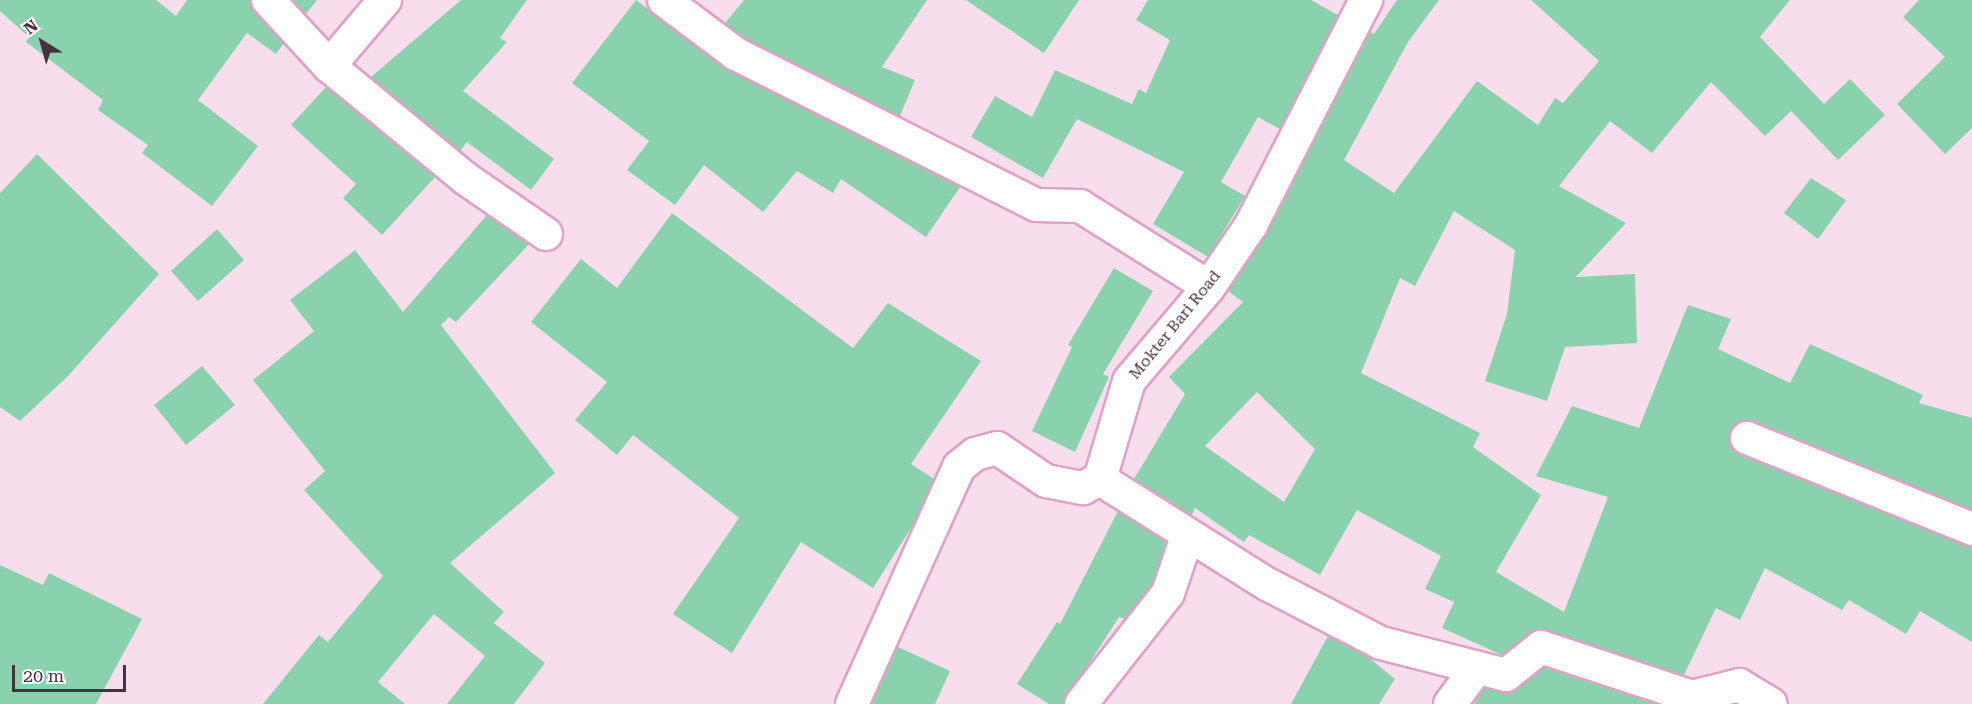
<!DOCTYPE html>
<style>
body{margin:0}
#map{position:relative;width:1972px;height:704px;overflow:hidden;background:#f8deed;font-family:"Roboto Serif",serif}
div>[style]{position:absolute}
.building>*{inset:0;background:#8ad1ae}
.roads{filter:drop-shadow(2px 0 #dfa1c7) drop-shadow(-2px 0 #dfa1c7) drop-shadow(0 2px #dfa1c7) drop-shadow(0 -2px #dfa1c7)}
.minor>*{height:32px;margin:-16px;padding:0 16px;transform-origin:16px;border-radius:16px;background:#fff}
span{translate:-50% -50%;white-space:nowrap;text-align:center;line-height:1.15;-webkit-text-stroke:4.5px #fff;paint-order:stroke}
.street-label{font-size:16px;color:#493040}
.north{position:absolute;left:12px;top:12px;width:60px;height:60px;-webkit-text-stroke:4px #fff;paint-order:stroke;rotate:323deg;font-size:16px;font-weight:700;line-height:24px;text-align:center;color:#493040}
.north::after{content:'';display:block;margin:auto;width:21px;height:27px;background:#493040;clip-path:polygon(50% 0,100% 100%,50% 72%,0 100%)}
.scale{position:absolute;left:12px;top:665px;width:114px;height:27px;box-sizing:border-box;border:3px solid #493040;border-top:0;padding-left:8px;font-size:18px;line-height:21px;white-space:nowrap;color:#493040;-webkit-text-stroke:4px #fff;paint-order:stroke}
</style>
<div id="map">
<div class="building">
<div style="clip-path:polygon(0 0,156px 0,176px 16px,187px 0,251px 0,255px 12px,284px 43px,276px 54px,247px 33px,198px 100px,258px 146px,212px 206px,142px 153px,148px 145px,98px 110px,103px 100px,26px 42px,29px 37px,0 11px)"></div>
<div style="clip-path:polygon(293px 0,317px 0,306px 14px)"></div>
<div style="clip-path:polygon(461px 0,527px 0,500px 38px,507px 42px,463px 91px,554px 159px,531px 190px,467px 142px,460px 151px,371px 77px)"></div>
<div style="clip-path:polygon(636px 0,728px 70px,960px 187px,926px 237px,841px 179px,833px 193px,797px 171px,763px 212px,704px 165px,675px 205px,627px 170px,649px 141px,572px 83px)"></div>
<div style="clip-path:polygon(744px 0,927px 0,882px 67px,915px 80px,900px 116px,746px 39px,725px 23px)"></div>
<div style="clip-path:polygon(966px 0,1079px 0,1044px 53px)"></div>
<div style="clip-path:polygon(1148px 0,1311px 0,1338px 15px,1280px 129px,1258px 117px,1221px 182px,1245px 196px,1208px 257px,1153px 224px,1184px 172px,1077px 119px,1043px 178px,971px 137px,995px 96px,1032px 117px,1055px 70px,1132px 104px,1139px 89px,1146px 93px,1170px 40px,1136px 20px)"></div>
<div style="clip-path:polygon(evenodd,1397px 0,1439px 0,1408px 42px,1344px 160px,1394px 193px,1477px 81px,1538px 125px,1555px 98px,1563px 103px,1599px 61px,1531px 0,1790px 0,1760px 37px,1824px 104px,1850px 79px,1885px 115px,1838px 160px,1791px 111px,1765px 136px,1711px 82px,1652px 153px,1610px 121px,1559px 186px,1626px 223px,1576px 277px,1635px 274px,1637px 343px,1565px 347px,1547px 401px,1485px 381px,1507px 314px,1515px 250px,1454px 211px,1415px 286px,1400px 278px,1361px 373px,1480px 433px,1473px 447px,1541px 495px,1496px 572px,1564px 612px,1608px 497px,1536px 476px,1572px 406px,1639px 428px,1688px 305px,1731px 319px,1718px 349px,1790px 383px,1810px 344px,1923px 395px,1919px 403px,1972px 418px,1972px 510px,1754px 421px,1736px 424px,1729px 440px,1740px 455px,1972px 547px,1972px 642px,1920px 611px,1906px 634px,1849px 600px,1842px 610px,1765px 568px,1740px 620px,1716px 608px,1684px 675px,1546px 630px,1530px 633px,1502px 655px,1442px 628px,1454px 602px,1425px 589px,1441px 556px,1357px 510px,1320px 575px,1249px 535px,1244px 542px,1195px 508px,1192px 515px,1134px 479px,1185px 394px,1169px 377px,1243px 302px,1228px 291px,1277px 215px,1370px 32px,1374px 34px,1397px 0,1257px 392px,1315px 449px,1284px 502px,1205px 446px,1257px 392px)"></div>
<div style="clip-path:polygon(1919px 0,1972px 0,1972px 128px,1945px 154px,1897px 104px,1945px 57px,1903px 17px)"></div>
<div style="clip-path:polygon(326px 87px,435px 177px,382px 235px,343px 198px,356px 184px,291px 125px)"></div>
<div style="clip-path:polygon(37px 154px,159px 274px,68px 376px,20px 421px,0 407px,0 193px)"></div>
<div style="clip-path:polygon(1811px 178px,1846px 200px,1818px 239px,1784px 213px)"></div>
<div style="clip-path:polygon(672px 213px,853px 348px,888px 303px,981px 361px,911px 464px,934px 479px,913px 525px,873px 588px,801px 542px,732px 653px,673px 614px,739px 518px,633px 435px,617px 455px,575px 420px,607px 382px,531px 322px,581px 259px,617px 288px)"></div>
<div style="clip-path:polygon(487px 215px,529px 244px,456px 322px,449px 317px,441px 325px,555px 473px,450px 563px,504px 612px,494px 623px,545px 663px,514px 704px,447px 704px,485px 656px,434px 614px,378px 682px,405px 704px,263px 704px,319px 635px,328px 642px,383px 576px,304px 490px,325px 471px,253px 380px,314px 331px,290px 300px,355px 250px,403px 312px)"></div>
<div style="clip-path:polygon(217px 229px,244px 260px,198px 301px,171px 271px)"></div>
<div style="clip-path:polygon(1114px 268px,1153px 291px,1103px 374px,1109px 377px,1075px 452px,1032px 431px,1072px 347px,1068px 345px)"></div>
<div style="clip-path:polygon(202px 366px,235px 405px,186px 445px,154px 405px)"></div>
<div style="clip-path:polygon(1118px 511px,1166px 542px,1152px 584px,1125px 619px,1119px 617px,1063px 704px,1049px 704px,1017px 684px,1057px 622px,1060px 624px)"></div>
<div style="clip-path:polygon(0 565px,43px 585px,49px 573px,142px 619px,96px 704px,0 704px)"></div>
<div style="clip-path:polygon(1328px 636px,1368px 657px,1395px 679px,1379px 704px,1291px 704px)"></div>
<div style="clip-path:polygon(898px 647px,950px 671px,935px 704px,872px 704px)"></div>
<div style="clip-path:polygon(1545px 667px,1656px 704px,1474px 704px,1484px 688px,1510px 692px)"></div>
</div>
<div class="roads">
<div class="minor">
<div style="left:268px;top:0;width:90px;rotate:47.3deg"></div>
<div style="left:329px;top:66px;width:178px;rotate:39.5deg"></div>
<div style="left:466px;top:179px;width:97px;rotate:34.5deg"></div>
<div style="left:664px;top:0;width:90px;rotate:36.9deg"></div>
<div style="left:736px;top:54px;width:336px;rotate:26.7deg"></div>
<div style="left:1036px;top:205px;width:44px;rotate:1.3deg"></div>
<div style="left:1080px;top:206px;width:152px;rotate:32.1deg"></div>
<div style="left:329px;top:66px;width:87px;rotate:-49.7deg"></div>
<div style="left:1747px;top:438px;width:243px;rotate:22deg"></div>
<div style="left:1100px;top:479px;width:197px;rotate:32.2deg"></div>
<div style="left:1267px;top:584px;width:128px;rotate:27.4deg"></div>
<div style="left:1381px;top:643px;width:129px;rotate:14.4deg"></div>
<div style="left:1506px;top:675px;width:45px;rotate:-38.7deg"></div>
<div style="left:1541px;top:647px;width:159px;rotate:18.3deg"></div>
<div style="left:1692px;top:697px;width:49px;rotate:-14.3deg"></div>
<div style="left:1739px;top:685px;width:37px;rotate:31deg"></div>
<div style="left:852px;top:704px;width:260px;rotate:-65.7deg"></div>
<div style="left:959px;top:467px;width:21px;rotate:-39deg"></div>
<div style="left:975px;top:454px;width:23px;rotate:-15deg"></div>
<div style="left:997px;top:448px;width:59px;rotate:34deg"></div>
<div style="left:1046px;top:481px;width:38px;rotate:11deg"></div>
<div style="left:1083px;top:488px;width:19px;rotate:-28deg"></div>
<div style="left:1100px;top:479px;width:102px;rotate:-73.5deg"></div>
<div style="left:1129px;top:381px;width:123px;rotate:-49.6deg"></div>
<div style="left:1209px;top:287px;width:75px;rotate:-55.9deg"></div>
<div style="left:1251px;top:225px;width:253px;rotate:-62.9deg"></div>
<div style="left:1081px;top:704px;width:141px;rotate:-51.9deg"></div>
<div style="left:1168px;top:593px;width:59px;rotate:-71.3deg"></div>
<div style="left:1450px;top:704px;width:44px;rotate:-53.4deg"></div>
</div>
</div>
<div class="street-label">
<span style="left:1175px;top:325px;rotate:-51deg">Mokter Bari Road</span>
</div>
<div class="north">N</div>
<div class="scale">20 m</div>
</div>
